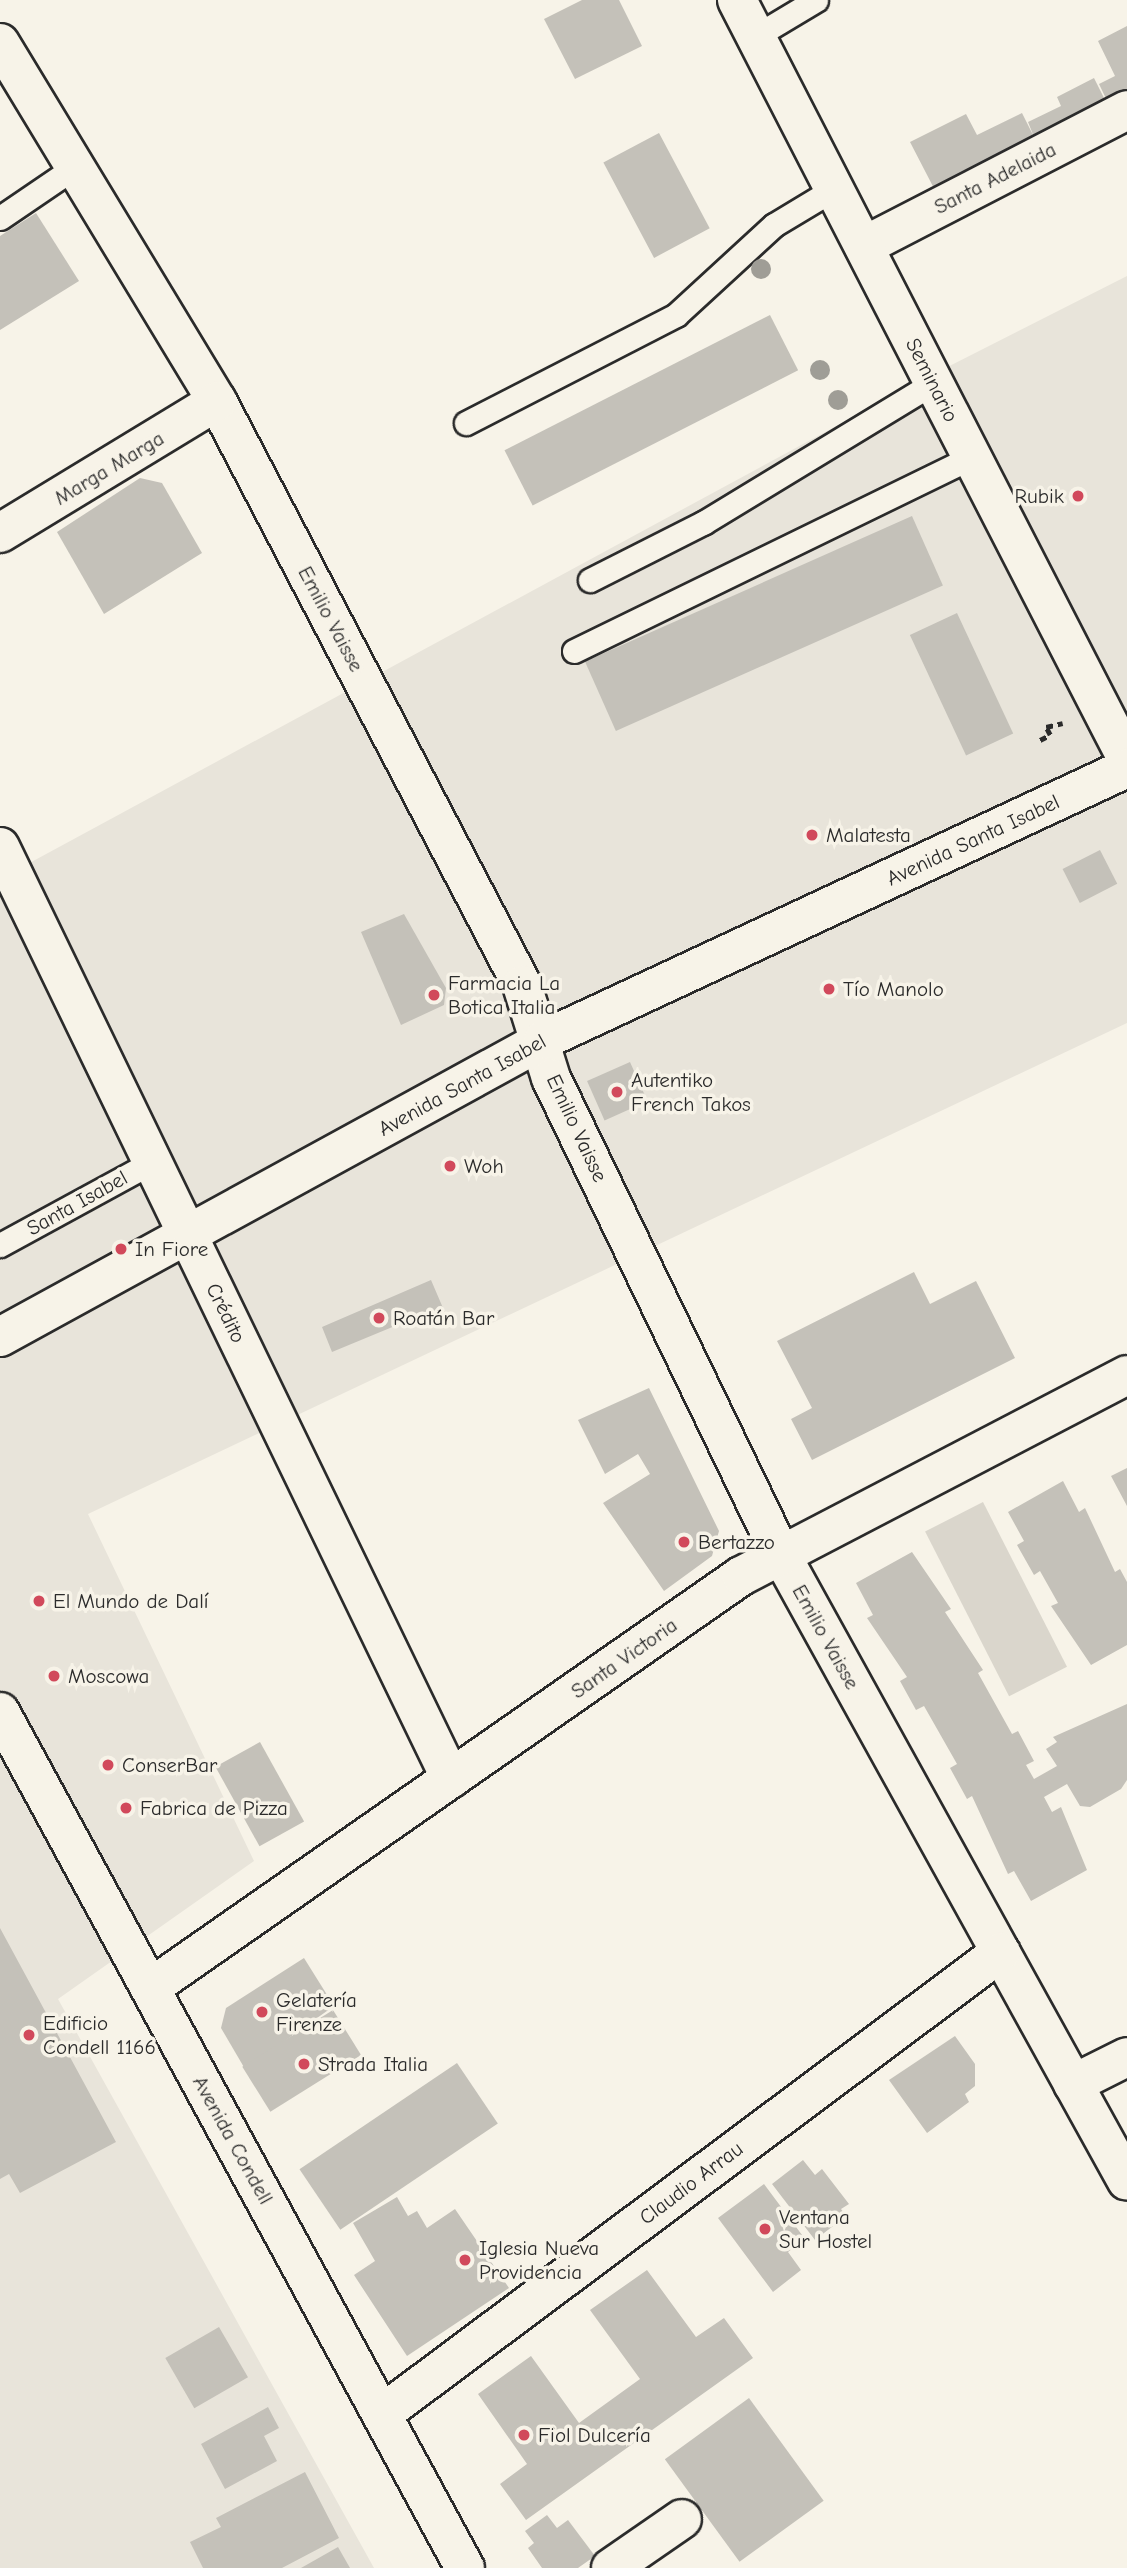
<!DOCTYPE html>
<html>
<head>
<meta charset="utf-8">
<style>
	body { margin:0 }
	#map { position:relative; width:1127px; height:2568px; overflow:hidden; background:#f7f3e8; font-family:"Comic Neue",sans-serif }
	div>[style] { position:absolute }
	.built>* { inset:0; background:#e8e4da }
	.green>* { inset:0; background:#dad6cc; transform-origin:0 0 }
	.building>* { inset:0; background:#c4c1b9; transform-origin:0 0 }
	.path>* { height:4.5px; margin-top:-2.25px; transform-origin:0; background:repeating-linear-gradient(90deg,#2b2b2b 0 7px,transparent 0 12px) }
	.roads { filter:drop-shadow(2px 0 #2b2b2b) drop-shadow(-2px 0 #2b2b2b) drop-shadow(0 2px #2b2b2b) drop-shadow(0 -2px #2b2b2b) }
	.lane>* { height:23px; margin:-11.5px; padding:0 11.5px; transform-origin:11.5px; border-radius:11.5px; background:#f7f3e8 }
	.street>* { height:38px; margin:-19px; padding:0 19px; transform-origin:19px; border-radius:19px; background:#f7f3e8 }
	.secondary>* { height:38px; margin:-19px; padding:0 19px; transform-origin:19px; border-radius:19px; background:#f7f3e8 }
	.trees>* { width:20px; height:20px; margin:-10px; border-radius:50%; background:#9f9d96 }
	.dots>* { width:19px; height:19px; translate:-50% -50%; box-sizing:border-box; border:4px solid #f7f3e8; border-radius:50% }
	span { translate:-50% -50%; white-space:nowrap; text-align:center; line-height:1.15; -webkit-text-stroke:7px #f7f3e8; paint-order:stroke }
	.street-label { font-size:21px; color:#2b2b2b }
	.poi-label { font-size:21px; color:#2b2b2b }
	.right { translate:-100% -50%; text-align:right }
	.left { translate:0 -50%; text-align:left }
</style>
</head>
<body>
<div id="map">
	<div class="built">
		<div style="clip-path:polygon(1127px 276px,1127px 1023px,88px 1514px,254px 1861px,58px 1999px,374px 2568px,0 2568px,0 879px,914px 384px)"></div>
	</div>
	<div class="green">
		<div style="left:983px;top:1502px;width:185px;height:65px;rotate:63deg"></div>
	</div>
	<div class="building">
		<div style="clip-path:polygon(582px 0,619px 0,642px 46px,575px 79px,544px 19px)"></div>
		<div style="clip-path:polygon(1127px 26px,1127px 103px,1112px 111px,1099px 84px,1115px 76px,1098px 41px)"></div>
		<div style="clip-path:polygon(1094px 78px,1111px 112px,940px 200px,910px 142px,966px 114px,977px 135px,1022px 113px,1034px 137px,1028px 122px,1061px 106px,1057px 97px)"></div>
		<div style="left:659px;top:133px;width:108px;height:63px;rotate:62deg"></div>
		<div style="clip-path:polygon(36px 213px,79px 281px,0 330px,0 236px)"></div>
		<div style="left:770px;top:315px;width:62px;height:298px;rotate:63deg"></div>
		<div style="clip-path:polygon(140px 478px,162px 483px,202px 553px,104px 614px,57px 532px)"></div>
		<div style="left:912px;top:516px;width:76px;height:358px;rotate:66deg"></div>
		<div style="left:957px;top:613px;width:133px;height:52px;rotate:65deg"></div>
		<div style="left:1100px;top:850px;width:38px;height:42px;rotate:63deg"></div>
		<div style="clip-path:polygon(404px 914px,446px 988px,444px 1005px,401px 1025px,361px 932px)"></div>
		<div style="left:630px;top:1062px;width:43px;height:47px;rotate:66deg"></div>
		<div style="clip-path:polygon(914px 1272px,930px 1304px,976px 1281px,1015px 1358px,812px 1460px,791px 1419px,812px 1408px,777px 1341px)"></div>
		<div style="clip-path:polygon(431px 1280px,449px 1322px,440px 1325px,435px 1315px,419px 1316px,332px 1352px,322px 1327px)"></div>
		<div style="clip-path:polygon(649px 1388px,719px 1531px,712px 1556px,664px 1591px,603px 1503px,650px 1474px,638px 1454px,605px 1474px,578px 1420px)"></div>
		<div style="clip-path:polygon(1127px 1468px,1127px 1506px,1111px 1476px)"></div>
		<div style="clip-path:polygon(1063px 1481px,1079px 1512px,1085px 1508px,1115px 1572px,1120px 1569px,1127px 1582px,1127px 1645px,1091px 1665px,1051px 1606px,1058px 1603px,1040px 1571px,1034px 1575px,1017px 1545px,1024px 1541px,1008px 1512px)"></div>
		<div style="clip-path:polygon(912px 1552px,951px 1609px,945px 1612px,983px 1670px,978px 1673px,1012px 1734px,1018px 1731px,1034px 1761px,1026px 1765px,1034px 1779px,1057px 1766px,1046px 1749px,1057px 1742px,1053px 1737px,1127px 1704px,1127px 1780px,1121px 1789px,1090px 1807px,1080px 1806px,1067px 1784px,1044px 1797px,1052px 1812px,1061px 1807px,1087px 1870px,1031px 1901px,1014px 1871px,1008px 1874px,972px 1796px,967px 1799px,950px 1768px,957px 1764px,924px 1706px,916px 1710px,900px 1681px,907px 1677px,867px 1618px,873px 1615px,856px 1583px)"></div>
		<div style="left:260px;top:1742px;width:91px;height:51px;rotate:61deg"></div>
		<div style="clip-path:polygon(0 1928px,116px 2142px,20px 2193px,9px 2174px,0 2179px)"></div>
		<div style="clip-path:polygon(304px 1958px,334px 2006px,245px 2069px,221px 2028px,226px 2008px)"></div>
		<div style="left:333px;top:2010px;width:53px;height:107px;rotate:58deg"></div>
		<div style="clip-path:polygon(955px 2036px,975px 2064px,975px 2086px,965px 2094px,969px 2102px,927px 2133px,889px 2080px)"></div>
		<div style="left:457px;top:2063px;width:73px;height:190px;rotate:56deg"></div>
		<div style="clip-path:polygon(803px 2160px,815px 2175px,822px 2169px,849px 2204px,841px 2209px,846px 2216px,815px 2240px,772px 2184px)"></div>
		<div style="clip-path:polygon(764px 2184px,805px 2239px,788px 2252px,801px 2270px,773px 2292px,718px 2218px)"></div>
		<div style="clip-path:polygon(397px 2197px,408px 2216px,417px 2211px,427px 2228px,455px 2209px,509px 2288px,407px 2356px,354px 2275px,375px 2261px,353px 2223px)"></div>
		<div style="clip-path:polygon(647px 2270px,696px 2337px,724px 2318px,753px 2358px,526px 2520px,500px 2484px,527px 2464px,478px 2394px,531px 2356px,579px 2423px,640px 2379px,590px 2310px)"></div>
		<div style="left:219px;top:2327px;width:58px;height:62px;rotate:60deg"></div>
		<div style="left:749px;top:2398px;width:127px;height:104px;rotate:54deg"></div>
		<div style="clip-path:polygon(268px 2407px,279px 2428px,264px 2436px,277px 2461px,225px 2489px,201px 2444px)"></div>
		<div style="clip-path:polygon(305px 2472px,339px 2538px,282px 2568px,203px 2568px,190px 2542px,221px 2527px,216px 2518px)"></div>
		<div style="clip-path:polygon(547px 2515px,557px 2528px,568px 2520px,595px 2556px,578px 2568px,542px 2568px,528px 2548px,534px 2543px,525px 2531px)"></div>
		<div style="clip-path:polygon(338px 2547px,350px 2568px,301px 2568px)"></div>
	</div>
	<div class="path">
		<div style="left:1040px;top:740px;width:11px;rotate:-27deg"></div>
		<div style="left:1050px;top:735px;width:9px;rotate:-117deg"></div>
		<div style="left:1046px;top:727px;width:17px;rotate:-13deg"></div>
	</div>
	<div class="roads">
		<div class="lane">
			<div style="left:756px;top:36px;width:70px;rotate:-31deg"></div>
			<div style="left:0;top:218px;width:91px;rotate:-34.2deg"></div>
			<div style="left:466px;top:423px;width:236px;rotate:-27.2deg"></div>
			<div style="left:676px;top:315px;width:133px;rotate:-42.6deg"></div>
			<div style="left:774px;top:225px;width:70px;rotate:-31deg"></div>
			<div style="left:590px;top:580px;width:127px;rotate:-26.8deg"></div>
			<div style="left:703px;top:523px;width:269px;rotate:-31.3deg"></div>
			<div style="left:574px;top:651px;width:443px;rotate:-26deg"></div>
			<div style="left:0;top:1245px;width:175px;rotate:-28.6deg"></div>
		</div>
		<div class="street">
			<div style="left:0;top:43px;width:419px;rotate:58.8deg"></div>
			<div style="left:217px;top:401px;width:659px;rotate:62.42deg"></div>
			<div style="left:522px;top:985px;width:97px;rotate:72.7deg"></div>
			<div style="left:551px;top:1078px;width:527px;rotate:64.26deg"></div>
			<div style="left:780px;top:1553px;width:717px;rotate:61.08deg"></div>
			<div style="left:864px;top:246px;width:296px;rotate:-27.3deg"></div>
			<div style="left:0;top:533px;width:254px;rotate:-31.3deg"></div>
			<div style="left:0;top:847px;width:1035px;rotate:64.18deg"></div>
			<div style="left:150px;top:1988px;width:720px;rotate:-34.88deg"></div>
			<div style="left:741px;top:1576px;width:435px;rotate:-27.5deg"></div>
			<div style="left:1073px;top:2084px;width:60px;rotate:-26.6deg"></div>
			<div style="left:382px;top:2414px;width:772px;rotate:-36.74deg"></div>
			<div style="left:611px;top:2568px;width:86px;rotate:-34.6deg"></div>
		</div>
		<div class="secondary">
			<div style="left:737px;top:0;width:853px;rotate:62.8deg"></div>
			<div style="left:0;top:1337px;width:619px;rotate:-28.68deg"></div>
			<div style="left:543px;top:1040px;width:644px;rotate:-24.97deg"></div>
			<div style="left:0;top:1712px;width:974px;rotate:61.49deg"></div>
		</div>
	</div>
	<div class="trees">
		<div style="left:761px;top:269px"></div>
		<div style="left:820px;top:370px"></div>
		<div style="left:838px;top:400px"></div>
	</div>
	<div class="dots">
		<div style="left:1078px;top:496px;background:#d1495b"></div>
		<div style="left:812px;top:835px;background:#d1495b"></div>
		<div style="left:829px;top:989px;background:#d1495b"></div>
		<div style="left:434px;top:995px;background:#d1495b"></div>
		<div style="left:617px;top:1092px;background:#d1495b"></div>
		<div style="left:450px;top:1166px;background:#d1495b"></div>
		<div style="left:121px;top:1249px;background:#d1495b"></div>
		<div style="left:379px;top:1318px;background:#d1495b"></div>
		<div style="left:684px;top:1542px;background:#d1495b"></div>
		<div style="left:39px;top:1601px;background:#d1495b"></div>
		<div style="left:54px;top:1676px;background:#d1495b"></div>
		<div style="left:108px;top:1765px;background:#d1495b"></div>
		<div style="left:126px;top:1808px;background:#d1495b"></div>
		<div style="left:262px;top:2012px;background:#d1495b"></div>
		<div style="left:29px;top:2035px;background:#d1495b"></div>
		<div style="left:304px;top:2064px;background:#d1495b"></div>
		<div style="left:765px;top:2229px;background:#d1495b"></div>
		<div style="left:465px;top:2260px;background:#d1495b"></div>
		<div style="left:524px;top:2435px;background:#d1495b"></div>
	</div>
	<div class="street-label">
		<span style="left:995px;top:178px;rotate:-27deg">Santa Adelaida</span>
		<span style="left:932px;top:380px;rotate:63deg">Seminario</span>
		<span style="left:109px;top:468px;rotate:-31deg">Marga Marga</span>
		<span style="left:331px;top:619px;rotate:62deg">Emilio Vaisse</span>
		<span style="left:973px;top:840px;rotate:-25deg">Avenida Santa Isabel</span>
		<span style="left:462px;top:1085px;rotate:-29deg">Avenida Santa Isabel</span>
		<span style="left:577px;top:1128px;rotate:65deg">Emilio Vaisse</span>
		<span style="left:77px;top:1203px;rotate:-29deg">Santa Isabel</span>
		<span style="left:226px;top:1313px;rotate:64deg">Crédito</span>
		<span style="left:826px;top:1637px;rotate:61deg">Emilio Vaisse</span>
		<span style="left:624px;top:1658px;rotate:-35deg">Santa Victoria</span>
		<span style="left:233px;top:2140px;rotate:61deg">Avenida Condell</span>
		<span style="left:691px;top:2183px;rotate:-37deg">Claudio Arrau</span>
	</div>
	<div class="poi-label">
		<span class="right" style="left:1064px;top:496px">Rubik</span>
		<span class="left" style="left:826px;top:835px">Malatesta</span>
		<span class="left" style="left:448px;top:995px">Farmacia La<br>Botica Italia</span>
		<span class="left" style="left:843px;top:989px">Tío Manolo</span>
		<span class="left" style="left:631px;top:1092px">Autentiko<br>French Takos</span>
		<span class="left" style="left:464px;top:1166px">Woh</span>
		<span class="left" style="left:135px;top:1249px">In Fiore</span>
		<span class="left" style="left:393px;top:1318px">Roatán Bar</span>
		<span class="left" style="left:698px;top:1542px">Bertazzo</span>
		<span class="left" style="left:53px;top:1601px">El Mundo de Dalí</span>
		<span class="left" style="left:68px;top:1676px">Moscowa</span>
		<span class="left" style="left:122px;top:1765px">ConserBar</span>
		<span class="left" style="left:140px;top:1808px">Fabrica de Pizza</span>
		<span class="left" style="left:276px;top:2012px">Gelatería<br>Firenze</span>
		<span class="left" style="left:43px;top:2035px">Edificio<br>Condell 1166</span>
		<span class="left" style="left:318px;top:2064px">Strada Italia</span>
		<span class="left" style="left:779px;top:2229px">Ventana<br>Sur Hostel</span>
		<span class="left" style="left:479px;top:2260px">Iglesia Nueva<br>Providencia</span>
		<span class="left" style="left:538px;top:2435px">Fiol Dulcería</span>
	</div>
</div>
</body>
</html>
